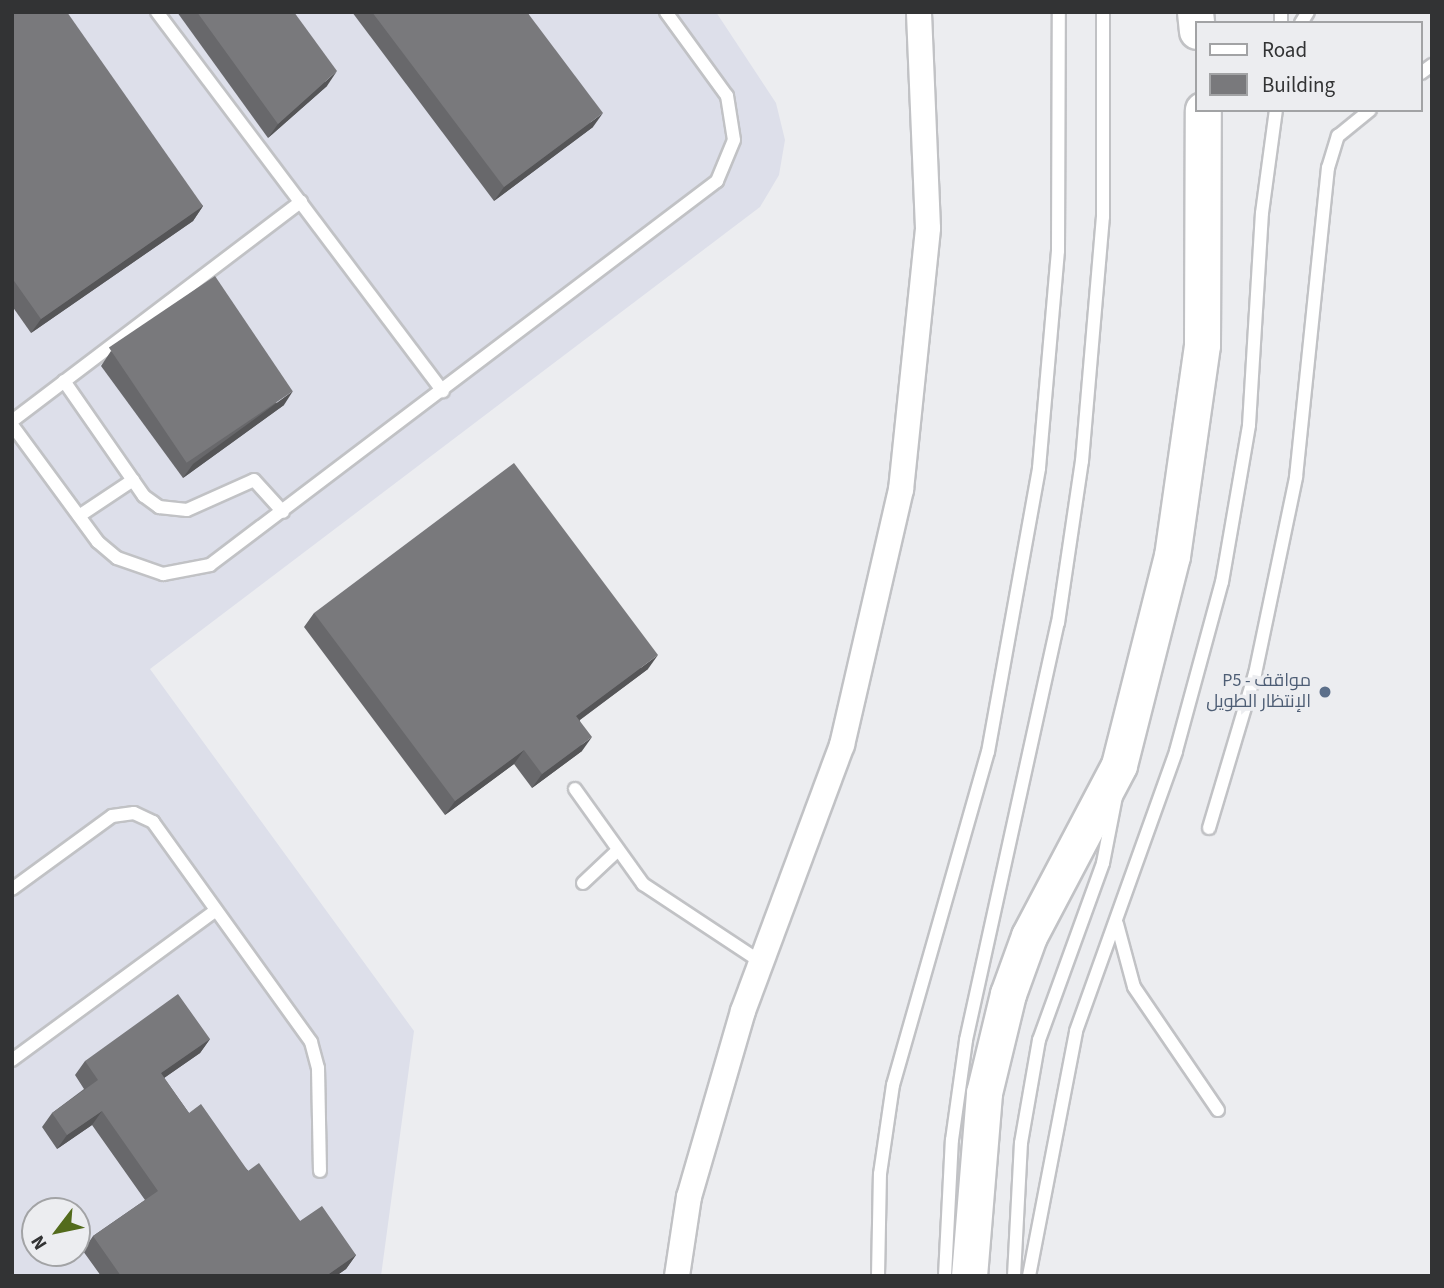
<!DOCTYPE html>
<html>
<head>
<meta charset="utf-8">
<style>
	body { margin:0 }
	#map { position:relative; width:1444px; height:1288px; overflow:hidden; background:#ecedf0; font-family:"Source Sans 3",Cairo,sans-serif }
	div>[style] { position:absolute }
	.built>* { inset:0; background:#dddfea }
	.roads { filter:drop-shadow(2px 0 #c1c2c5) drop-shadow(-2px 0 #c1c2c5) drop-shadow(0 2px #c1c2c5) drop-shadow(0 -2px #c1c2c5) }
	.lane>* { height:12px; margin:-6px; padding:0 6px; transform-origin:6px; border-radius:6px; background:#fff }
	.street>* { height:24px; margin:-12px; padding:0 12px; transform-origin:12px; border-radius:12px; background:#fff }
	.secondary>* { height:35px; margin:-17.5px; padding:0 17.5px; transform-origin:17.5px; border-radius:17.5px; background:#fff }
	.wall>* { inset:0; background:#68686b }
	.shaded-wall>* { inset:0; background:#555557 }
	.building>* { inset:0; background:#79797c; transform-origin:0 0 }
	.dots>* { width:19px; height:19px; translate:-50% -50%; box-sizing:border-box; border:4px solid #ecedf0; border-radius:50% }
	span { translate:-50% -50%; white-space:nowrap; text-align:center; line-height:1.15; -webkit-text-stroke:7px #ecedf0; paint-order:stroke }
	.service-label { font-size:18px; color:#4e5e75 }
	.right { translate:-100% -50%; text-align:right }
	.frame { position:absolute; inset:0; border:14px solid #323334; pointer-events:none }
	.legend { position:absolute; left:1195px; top:21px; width:228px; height:91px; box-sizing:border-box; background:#ecedf0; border:2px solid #a2a3a5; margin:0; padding:9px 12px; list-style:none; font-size:21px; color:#323334 }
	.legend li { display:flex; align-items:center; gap:14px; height:35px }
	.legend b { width:35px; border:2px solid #a2a3a5 }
	.north { position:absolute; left:21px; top:1197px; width:70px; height:70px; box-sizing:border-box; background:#ecedf0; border:2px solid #a2a3a5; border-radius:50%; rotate:238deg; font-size:19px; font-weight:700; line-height:28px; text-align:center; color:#323334 }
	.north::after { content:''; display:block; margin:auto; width:24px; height:32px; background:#536b1c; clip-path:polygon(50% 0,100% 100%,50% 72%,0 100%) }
</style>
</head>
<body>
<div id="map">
	<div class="built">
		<div style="clip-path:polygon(evenodd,12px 12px,716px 12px,776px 103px,785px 140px,779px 175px,760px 207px,150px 669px,414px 1031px,381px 1276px,12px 1276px,12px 12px,35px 1211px,77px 1211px,77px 1253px,35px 1253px,35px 1211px)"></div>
	</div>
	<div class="roads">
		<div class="lane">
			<div style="left:157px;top:12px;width:475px;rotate:53deg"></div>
			<div style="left:1281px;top:23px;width:11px;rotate:-90deg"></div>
			<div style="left:1301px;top:23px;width:13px;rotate:-58deg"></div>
			<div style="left:1421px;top:73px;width:14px;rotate:-36deg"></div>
			<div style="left:64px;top:381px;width:140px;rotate:55.2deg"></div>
			<div style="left:144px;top:496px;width:19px;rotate:36deg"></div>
			<div style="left:159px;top:507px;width:28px;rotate:6deg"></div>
			<div style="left:187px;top:510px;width:73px;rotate:-24.1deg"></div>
			<div style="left:254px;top:480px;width:43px;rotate:47.8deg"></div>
			<div style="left:12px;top:421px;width:363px;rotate:-37.2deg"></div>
			<div style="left:12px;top:425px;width:145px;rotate:53.7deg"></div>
			<div style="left:98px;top:542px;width:25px;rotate:40deg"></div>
			<div style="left:117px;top:558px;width:49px;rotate:19.2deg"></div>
			<div style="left:163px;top:574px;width:48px;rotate:-10.8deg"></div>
			<div style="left:210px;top:565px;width:636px;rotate:-37.14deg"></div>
			<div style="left:717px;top:181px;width:44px;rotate:-67.5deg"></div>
			<div style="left:734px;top:140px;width:45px;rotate:-99deg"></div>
			<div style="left:727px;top:96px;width:104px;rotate:-126deg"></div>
			<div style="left:79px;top:516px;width:65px;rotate:-33.7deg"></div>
			<div style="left:575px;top:789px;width:117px;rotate:54.4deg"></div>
			<div style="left:643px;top:884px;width:141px;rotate:33.5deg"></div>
			<div style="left:1209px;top:828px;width:161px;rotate:-73.4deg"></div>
			<div style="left:1255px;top:674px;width:201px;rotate:-78.2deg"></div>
			<div style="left:1296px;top:477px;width:311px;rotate:-84.1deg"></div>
			<div style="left:1328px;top:168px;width:34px;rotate:-73deg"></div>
			<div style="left:1338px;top:136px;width:41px;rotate:-39.1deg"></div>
			<div style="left:583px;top:883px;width:48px;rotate:-43.3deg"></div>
			<div style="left:12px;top:889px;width:124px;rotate:-36.1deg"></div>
			<div style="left:112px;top:816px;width:22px;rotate:-8deg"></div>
			<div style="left:134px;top:813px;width:21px;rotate:25deg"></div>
			<div style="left:153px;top:822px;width:271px;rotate:54.3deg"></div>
			<div style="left:311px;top:1042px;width:27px;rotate:75deg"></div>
			<div style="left:318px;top:1068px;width:103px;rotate:88.9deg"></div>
			<div style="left:1117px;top:924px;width:65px;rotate:74.9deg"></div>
			<div style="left:1134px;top:987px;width:149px;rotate:55.7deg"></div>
			<div style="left:12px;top:1060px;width:253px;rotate:-36.3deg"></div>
			<div style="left:878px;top:1276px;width:102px;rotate:-88.9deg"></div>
			<div style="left:880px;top:1174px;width:90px;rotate:-81.7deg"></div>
			<div style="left:893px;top:1085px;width:346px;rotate:-74.1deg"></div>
			<div style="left:988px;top:752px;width:289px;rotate:-79.8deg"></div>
			<div style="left:1039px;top:468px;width:218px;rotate:-85deg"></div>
			<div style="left:1058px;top:251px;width:239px;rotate:-89.8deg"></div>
			<div style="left:945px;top:1276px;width:136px;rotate:-87.1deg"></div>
			<div style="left:952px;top:1140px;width:101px;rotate:-82deg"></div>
			<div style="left:966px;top:1040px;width:427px;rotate:-77.6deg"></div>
			<div style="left:1058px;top:623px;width:164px;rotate:-81.6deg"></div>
			<div style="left:1082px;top:461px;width:245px;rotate:-85.1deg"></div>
			<div style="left:1103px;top:217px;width:205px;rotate:-90deg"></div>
			<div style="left:1014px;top:1276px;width:133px;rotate:-87deg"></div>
			<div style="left:1021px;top:1143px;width:105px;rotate:-80.1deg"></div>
			<div style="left:1039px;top:1040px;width:188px;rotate:-70.1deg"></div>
			<div style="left:1103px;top:863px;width:68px;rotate:-79deg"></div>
			<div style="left:1029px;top:1276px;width:249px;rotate:-79.1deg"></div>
			<div style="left:1076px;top:1031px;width:297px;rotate:-70.3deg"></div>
			<div style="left:1176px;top:751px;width:175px;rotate:-74.8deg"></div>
			<div style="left:1222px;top:582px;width:159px;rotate:-80.2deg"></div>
			<div style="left:1249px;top:425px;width:212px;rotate:-86.5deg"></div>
			<div style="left:1262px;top:213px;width:104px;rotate:-82.3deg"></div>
		</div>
		<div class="street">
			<div style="left:677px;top:1276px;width:80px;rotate:-81.4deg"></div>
			<div style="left:689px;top:1197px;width:194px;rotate:-73.8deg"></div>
			<div style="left:743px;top:1011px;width:284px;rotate:-69.6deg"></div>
			<div style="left:842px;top:745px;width:262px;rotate:-77deg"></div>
			<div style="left:901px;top:490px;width:263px;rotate:-84.1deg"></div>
			<div style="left:928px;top:228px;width:216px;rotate:-92.4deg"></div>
		</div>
		<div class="secondary">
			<div style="left:1195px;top:12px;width:19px;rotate:84deg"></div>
			<div style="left:969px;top:1276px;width:184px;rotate:-85.3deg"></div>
			<div style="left:984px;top:1093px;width:102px;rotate:-76.4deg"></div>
			<div style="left:1008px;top:994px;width:62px;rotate:-70.1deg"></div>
			<div style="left:1029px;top:936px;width:193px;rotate:-62.2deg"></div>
			<div style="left:1119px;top:765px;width:216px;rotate:-75.8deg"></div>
			<div style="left:1172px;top:556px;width:213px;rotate:-81.9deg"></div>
			<div style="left:1202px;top:345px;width:235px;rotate:-89.8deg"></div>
		</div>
	</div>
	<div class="wall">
		<div style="clip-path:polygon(12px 12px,203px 206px,193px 221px,31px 333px,12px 306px)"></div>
		<div style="clip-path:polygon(177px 12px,294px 12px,327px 86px,268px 138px)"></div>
		<div style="clip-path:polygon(352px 12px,527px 12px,593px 127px,494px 201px)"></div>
		<div style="clip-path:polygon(111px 351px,284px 405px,183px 478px,101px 366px)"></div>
		<div style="clip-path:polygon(314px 613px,648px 669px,580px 720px,582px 751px,532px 788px,514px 764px,445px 815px,304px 627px)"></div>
		<div style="clip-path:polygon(210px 1039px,200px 1053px,164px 1078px,189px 1113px,300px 1221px,356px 1255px,346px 1269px,336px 1276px,101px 1276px,83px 1251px,93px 1236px,145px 1200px,92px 1125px,57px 1149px,42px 1127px,52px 1113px,84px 1089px,75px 1075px,85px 1061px)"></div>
	</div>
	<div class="shaded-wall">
		<div style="clip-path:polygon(337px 71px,327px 86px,268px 138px,278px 124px)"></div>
		<div style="clip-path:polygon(603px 113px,593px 127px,494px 201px,504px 187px)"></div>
		<div style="clip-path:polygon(203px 206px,193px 221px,31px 333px,41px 319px)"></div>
		<div style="clip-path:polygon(293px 391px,284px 405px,183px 478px,193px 464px)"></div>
		<div style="clip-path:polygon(658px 655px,648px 669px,566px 730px,576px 716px)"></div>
		<div style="clip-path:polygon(592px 737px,582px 751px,532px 788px,542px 774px)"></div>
		<div style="clip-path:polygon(524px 750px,514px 764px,445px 815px,455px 801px)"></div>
		<div style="clip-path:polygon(210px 1039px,200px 1053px,151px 1087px,161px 1073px)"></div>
		<div style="clip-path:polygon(102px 1111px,92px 1125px,57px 1149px,67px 1135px)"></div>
		<div style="clip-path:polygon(356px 1255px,346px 1269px,336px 1276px,326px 1276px)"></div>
	</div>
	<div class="building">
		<div style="clip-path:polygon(12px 12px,67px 12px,203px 206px,41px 319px,12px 278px)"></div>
		<div style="clip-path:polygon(197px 12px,294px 12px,337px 71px,278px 124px)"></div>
		<div style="clip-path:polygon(372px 12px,527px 12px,603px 113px,504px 187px)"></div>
		<div style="left:215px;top:276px;width:139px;height:128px;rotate:56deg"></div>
		<div style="clip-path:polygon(514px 463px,658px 655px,576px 716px,592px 737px,542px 774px,524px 750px,455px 801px,314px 613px)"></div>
		<div style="clip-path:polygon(178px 994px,210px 1039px,161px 1073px,189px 1113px,201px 1104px,248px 1171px,259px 1163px,300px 1221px,322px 1206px,356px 1255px,326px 1276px,121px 1276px,93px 1236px,158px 1191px,102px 1111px,67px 1135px,52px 1113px,98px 1080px,85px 1061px)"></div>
	</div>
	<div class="dots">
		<div style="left:1325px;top:692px;background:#5c6f8a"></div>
	</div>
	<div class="service-label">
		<span class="right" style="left:1311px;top:692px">P5 - مواقف<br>الإنتظار الطويل</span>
	</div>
	<div class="frame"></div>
	<ul class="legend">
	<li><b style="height:9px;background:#fff"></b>Road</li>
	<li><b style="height:19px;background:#79797c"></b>Building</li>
	</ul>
	<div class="north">N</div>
</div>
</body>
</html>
